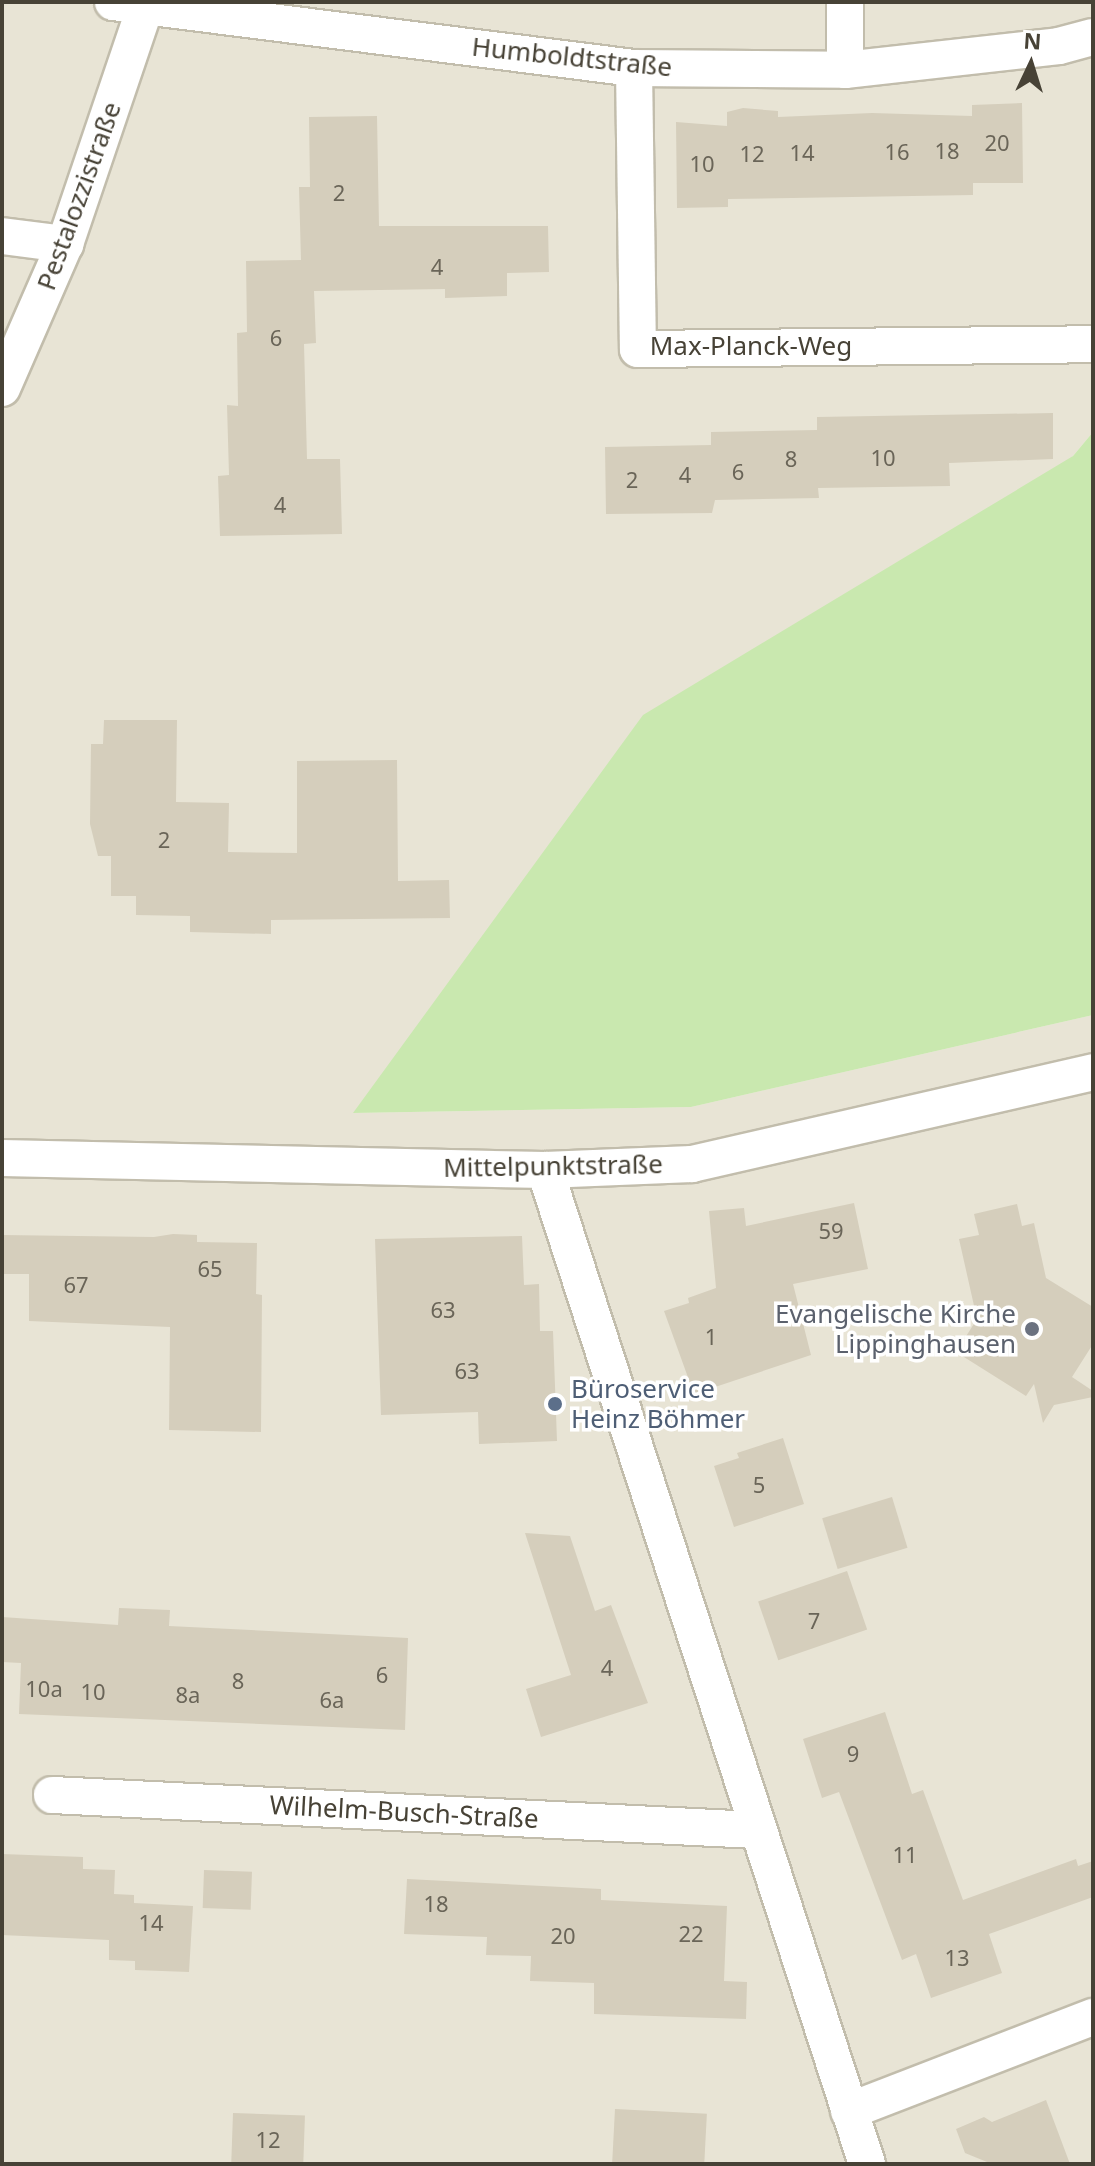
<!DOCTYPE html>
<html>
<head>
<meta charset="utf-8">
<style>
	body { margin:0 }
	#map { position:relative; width:1095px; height:2166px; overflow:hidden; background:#f4f1e7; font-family:"Noto Sans",sans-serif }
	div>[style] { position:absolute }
	.residential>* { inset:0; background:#e8e4d5 }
	.green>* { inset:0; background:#c9e8af }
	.building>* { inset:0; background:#d5cebc; transform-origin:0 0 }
	.roads { filter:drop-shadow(2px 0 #c2bdac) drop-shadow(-2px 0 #c2bdac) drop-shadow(0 2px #c2bdac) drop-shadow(0 -2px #c2bdac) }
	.street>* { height:36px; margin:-18px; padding:0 18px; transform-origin:18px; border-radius:18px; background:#fff }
	.dots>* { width:22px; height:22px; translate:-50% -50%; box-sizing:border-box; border:4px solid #fff; border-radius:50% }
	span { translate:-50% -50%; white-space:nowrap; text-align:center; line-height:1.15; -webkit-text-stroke:7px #fff; paint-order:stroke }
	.number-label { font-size:22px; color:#6a6558 }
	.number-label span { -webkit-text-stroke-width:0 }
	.street-label { font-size:26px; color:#474236 }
	.worship-label { font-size:26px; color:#5b616d }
	.right { translate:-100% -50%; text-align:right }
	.service-label { font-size:26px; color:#4e5e75 }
	.left { translate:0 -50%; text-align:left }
	.frame { position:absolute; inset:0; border:4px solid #474236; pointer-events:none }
	.north { position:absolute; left:991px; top:24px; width:80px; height:80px; -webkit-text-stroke:6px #fff; paint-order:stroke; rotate:4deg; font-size:22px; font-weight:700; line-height:32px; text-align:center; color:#474236 }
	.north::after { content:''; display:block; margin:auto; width:28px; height:36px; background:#474236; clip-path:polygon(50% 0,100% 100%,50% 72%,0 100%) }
</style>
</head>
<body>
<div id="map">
	<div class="residential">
		<div style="clip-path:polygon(2px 2px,1093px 2px,1093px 432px,1073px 456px,354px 1113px,691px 1107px,1093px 1015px,1093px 2164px,2px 2164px)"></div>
	</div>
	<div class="green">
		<div style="clip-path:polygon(1093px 432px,1093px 1015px,691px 1107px,353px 1113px,643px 715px,1073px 456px)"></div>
	</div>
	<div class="building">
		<div style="clip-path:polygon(1022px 103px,1023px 183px,973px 183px,973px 195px,728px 199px,728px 207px,677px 208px,676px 122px,727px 126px,727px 112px,743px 108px,778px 111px,778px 117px,872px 113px,972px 116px,972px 105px)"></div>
		<div style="clip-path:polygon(377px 116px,379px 226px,548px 226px,549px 272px,507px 273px,507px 296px,445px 298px,445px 289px,314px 291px,316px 343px,304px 344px,307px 459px,340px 459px,342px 534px,220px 536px,218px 476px,229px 475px,227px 405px,238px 406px,237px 333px,247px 332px,246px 261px,301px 260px,299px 187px,310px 187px,309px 117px)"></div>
		<div style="clip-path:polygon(1053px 413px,1053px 459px,949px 463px,950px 486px,818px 488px,819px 498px,715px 500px,712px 513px,606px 514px,605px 447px,711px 445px,711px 432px,817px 430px,817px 417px)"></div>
		<div style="clip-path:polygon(104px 720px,177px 720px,176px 802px,229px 803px,228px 852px,297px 853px,297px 761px,397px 760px,398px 881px,449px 880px,450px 918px,271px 920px,271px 934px,190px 932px,190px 916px,136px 915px,136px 896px,111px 896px,111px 856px,98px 856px,90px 824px,91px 744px,103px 744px)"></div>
		<div style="clip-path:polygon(854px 1203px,868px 1269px,793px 1284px,811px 1355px,694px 1394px,664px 1311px,689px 1303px,688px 1298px,716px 1288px,709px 1211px,744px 1208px,746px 1226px)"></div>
		<div style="clip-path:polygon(1017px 1204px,1022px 1226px,1034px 1223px,1046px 1278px,1093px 1307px,1093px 1344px,1072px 1377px,1093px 1391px,1093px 1397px,1054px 1405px,1043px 1423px,1034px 1384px,1026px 1396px,956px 1352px,977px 1319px,959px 1239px,979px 1235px,974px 1214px)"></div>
		<div style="clip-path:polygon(173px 1234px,197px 1235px,197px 1242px,257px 1243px,256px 1294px,262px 1295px,261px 1432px,169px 1430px,170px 1327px,29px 1321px,29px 1274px,2px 1274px,2px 1235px,154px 1237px)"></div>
		<div style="clip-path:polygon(522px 1236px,524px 1285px,539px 1284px,540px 1331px,553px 1331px,557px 1441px,479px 1444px,478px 1412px,381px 1415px,375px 1239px)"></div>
		<div style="clip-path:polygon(783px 1438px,804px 1504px,734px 1527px,714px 1466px,739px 1458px,737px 1453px)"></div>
		<div style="left:892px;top:1497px;width:53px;height:73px;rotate:73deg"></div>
		<div style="clip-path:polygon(525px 1533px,570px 1536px,595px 1611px,611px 1605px,648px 1703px,541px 1737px,526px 1689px,571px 1675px)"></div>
		<div style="left:847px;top:1571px;width:62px;height:94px;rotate:71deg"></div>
		<div style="clip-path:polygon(119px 1608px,170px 1610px,169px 1626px,408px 1638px,405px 1730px,19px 1714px,21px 1663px,2px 1662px,2px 1617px,118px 1625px)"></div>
		<div style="clip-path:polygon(885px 1712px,912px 1794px,923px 1790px,963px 1900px,1076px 1859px,1078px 1866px,1093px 1861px,1093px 1897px,989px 1934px,1002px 1973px,931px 1998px,916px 1954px,902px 1960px,839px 1792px,822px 1798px,803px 1739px)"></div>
		<div style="clip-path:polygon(2px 1854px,83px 1857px,83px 1869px,115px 1870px,114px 1894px,134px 1895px,134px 1903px,193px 1906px,189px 1972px,135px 1970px,135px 1961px,109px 1960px,109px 1940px,2px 1935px)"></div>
		<div style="left:204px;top:1870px;width:48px;height:38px;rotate:2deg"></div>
		<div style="clip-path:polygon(407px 1879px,601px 1889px,601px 1900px,727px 1906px,724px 1981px,747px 1982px,746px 2019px,594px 2014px,594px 1983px,530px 1981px,531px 1956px,486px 1955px,487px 1937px,404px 1934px)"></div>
		<div style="clip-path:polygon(1046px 2100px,1070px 2164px,992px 2164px,965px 2153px,956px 2129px,984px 2117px,992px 2122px)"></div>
		<div style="left:615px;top:2109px;width:92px;height:55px;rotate:3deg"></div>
		<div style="left:233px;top:2113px;width:72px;height:51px;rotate:2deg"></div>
	</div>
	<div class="roads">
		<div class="street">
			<div style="left:113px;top:2px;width:525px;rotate:7.22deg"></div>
			<div style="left:634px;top:68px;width:211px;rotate:0.5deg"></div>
			<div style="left:845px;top:70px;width:215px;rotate:-6.4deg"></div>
			<div style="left:1059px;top:46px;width:35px;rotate:-15deg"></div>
			<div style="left:634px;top:68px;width:281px;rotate:89.2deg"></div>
			<div style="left:638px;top:349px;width:455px;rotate:-0.6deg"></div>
			<div style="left:845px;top:70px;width:68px;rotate:-90deg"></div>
			<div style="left:2px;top:236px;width:64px;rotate:7.2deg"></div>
			<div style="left:2px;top:388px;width:157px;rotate:-66.4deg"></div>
			<div style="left:65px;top:244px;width:256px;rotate:-71.3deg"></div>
			<div style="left:2px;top:1158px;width:543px;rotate:1.27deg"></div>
			<div style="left:545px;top:1170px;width:147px;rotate:-2.3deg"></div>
			<div style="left:692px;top:1164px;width:411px;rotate:-12.9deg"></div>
			<div style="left:545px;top:1170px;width:1045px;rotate:72.05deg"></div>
			<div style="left:52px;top:1795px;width:705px;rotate:2.85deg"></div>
			<div style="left:849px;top:2111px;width:261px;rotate:-21.1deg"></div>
		</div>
	</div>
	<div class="dots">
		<div style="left:1032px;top:1329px;background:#6b7280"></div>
		<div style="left:555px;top:1404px;background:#5c6f8a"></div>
	</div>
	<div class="number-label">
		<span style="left:997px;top:143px">20</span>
		<span style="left:947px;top:151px">18</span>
		<span style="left:897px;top:152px">16</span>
		<span style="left:802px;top:153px">14</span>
		<span style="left:752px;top:154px">12</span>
		<span style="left:702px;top:164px">10</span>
		<span style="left:339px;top:193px">2</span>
		<span style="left:437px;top:267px">4</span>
		<span style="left:276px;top:338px">6</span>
		<span style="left:883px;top:458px">10</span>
		<span style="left:791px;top:459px">8</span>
		<span style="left:738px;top:472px">6</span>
		<span style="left:685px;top:475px">4</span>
		<span style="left:632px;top:480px">2</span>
		<span style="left:280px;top:505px">4</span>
		<span style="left:164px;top:840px">2</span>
		<span style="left:831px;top:1231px">59</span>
		<span style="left:210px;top:1269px">65</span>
		<span style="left:76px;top:1285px">67</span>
		<span style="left:443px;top:1310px">63</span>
		<span style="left:711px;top:1337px">1</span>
		<span style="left:467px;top:1371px">63</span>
		<span style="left:759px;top:1485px">5</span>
		<span style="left:814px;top:1621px">7</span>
		<span style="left:607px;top:1668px">4</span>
		<span style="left:382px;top:1675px">6</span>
		<span style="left:238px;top:1681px">8</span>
		<span style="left:44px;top:1689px">10a</span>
		<span style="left:93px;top:1692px">10</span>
		<span style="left:188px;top:1695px">8a</span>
		<span style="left:332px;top:1700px">6a</span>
		<span style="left:853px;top:1754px">9</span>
		<span style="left:905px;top:1855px">11</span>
		<span style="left:436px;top:1904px">18</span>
		<span style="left:151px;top:1923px">14</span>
		<span style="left:691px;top:1934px">22</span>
		<span style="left:563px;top:1936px">20</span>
		<span style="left:957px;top:1958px">13</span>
		<span style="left:268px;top:2140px">12</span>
	</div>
	<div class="street-label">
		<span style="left:572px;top:57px;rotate:6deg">Humboldtstraße</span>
		<span style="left:79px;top:196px;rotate:-70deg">Pestalozzistraße</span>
		<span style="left:751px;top:346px">Max-Planck-Weg</span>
		<span style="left:553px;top:1166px;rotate:-1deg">Mittelpunktstraße</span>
		<span style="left:404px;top:1812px;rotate:3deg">Wilhelm-Busch-Straße</span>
	</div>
	<div class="worship-label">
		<span class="right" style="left:1016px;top:1329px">Evangelische Kirche<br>Lippinghausen</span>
	</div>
	<div class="service-label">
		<span class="left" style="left:571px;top:1404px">Büroservice<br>Heinz Böhmer</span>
	</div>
	<div class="frame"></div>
	<div class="north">N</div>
</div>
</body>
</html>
